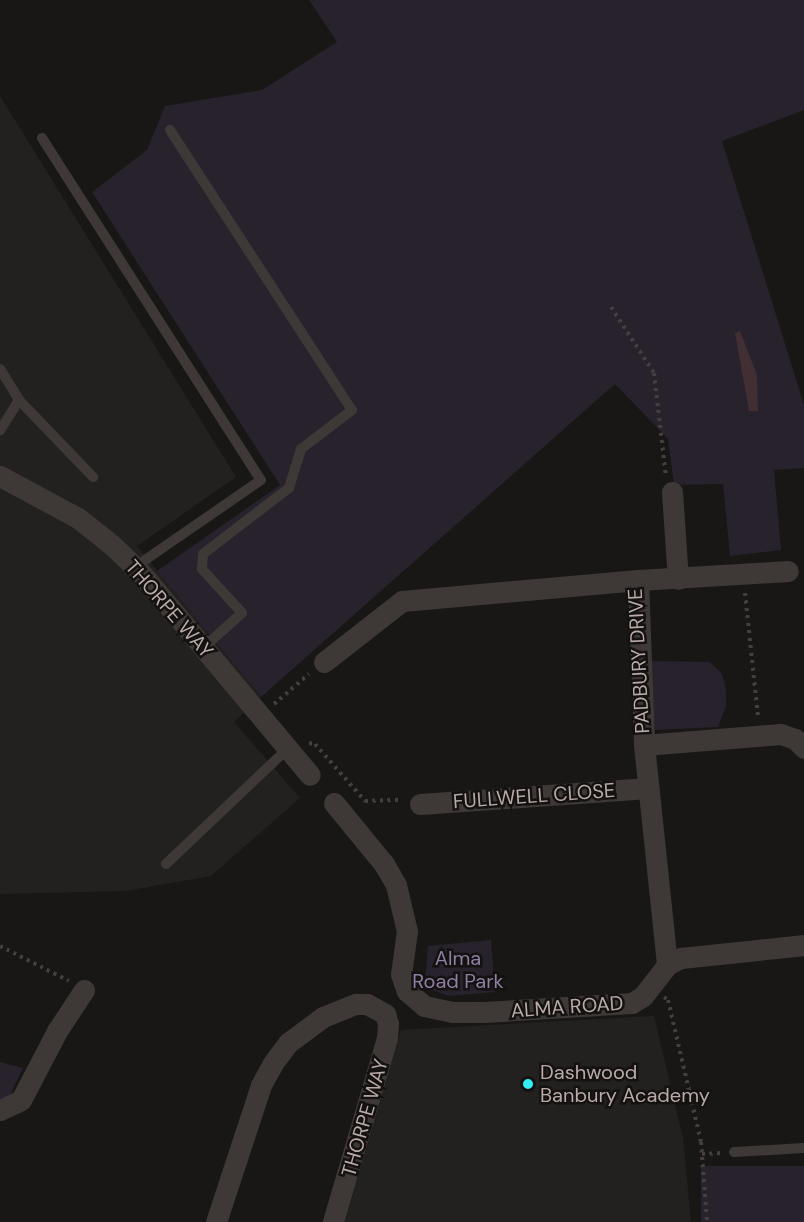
<!DOCTYPE html>
<html>
<head>
<meta charset="utf-8">
<style>
	body { margin:0 }
	#map { position:relative; width:804px; height:1222px; overflow:hidden; background:#191716; font-family:"DM Sans",sans-serif }
	div>[style] { position:absolute }
	.built>* { inset:0; background:#23211f }
	.green>* { inset:0; background:#27222c; transform-origin:0 0 }
	.water>* { inset:0; background:#422f33 }
	.path>* { height:4px; margin-top:-2px; transform-origin:0; background:repeating-linear-gradient(90deg,#453e3d 0 3px,transparent 0 7.5px) }
	.lane>* { height:10px; margin:-5px; padding:0 5px; transform-origin:5px; border-radius:5px; background:#3e3937 }
	.street>* { height:21px; margin:-10.5px; padding:0 10.5px; transform-origin:10.5px; border-radius:10.5px; background:#3e3937 }
	.dots>* { width:16px; height:16px; translate:-50% -50%; box-sizing:border-box; border:3px solid #141211; border-radius:50% }
	span { translate:-50% -50%; white-space:nowrap; text-align:center; line-height:1.15; -webkit-text-stroke:5px #141211; paint-order:stroke }
	.street-label { font-size:20px; color:#b9aaa8 }
	.park-label { font-size:20px; color:#8f7fa4 }
	.poi-label { font-size:20px; color:#b9aaa8 }
	.left { translate:0 -50%; text-align:left }
</style>
</head>
<body>
<div id="map">
	<div class="built">
		<div style="clip-path:polygon(0 96px,236px 477px,137px 546px,261px 697px,234px 722px,300px 798px,211px 876px,125px 891px,0 894px)"></div>
		<div style="clip-path:polygon(654px 1016px,683px 1138px,691px 1222px,345px 1222px,401px 1030px)"></div>
	</div>
	<div class="green">
		<div style="clip-path:polygon(309px 0,804px 0,804px 110px,722px 141px,804px 405px,804px 468px,774px 470px,781px 550px,730px 556px,723px 484px,674px 485px,668px 439px,615px 384px,261px 697px,157px 571px,280px 485px,92px 192px,147px 150px,165px 106px,262px 90px,337px 42px)"></div>
		<div style="clip-path:polygon(649px 661px,710px 662px,722px 674px,726px 690px,726px 706px,718px 727px,653px 730px)"></div>
		<div style="clip-path:polygon(491px 940px,495px 992px,448px 996px,425px 987px,428px 946px)"></div>
		<div style="clip-path:polygon(0 1062px,23px 1068px,10px 1095px,0 1100px)"></div>
		<div style="left:804px;top:1166px;width:56px;height:103px;rotate:90deg"></div>
	</div>
	<div class="water">
		<div style="clip-path:polygon(740px 331px,757px 375px,758px 411px,749px 411px,735px 333px)"></div>
	</div>
	<div class="path">
		<div style="left:611px;top:307px;width:79px;rotate:56.9deg"></div>
		<div style="left:654px;top:373px;width:104px;rotate:83.4deg"></div>
		<div style="left:745px;top:593px;width:125px;rotate:84deg"></div>
		<div style="left:274px;top:704px;width:46px;rotate:-40.6deg"></div>
		<div style="left:309px;top:743px;width:6px;rotate:9deg"></div>
		<div style="left:315px;top:744px;width:76px;rotate:48.7deg"></div>
		<div style="left:365px;top:801px;width:36px;rotate:-2deg"></div>
		<div style="left:0;top:946px;width:77px;rotate:26.9deg"></div>
		<div style="left:664px;top:997px;width:5px;rotate:37deg"></div>
		<div style="left:668px;top:1000px;width:146px;rotate:76.9deg"></div>
		<div style="left:701px;top:1142px;width:80px;rotate:85.7deg"></div>
		<div style="left:702px;top:1154px;width:20px;rotate:-3deg"></div>
	</div>
	<div class="lane">
		<div style="left:170px;top:130px;width:334px;rotate:57deg"></div>
		<div style="left:352px;top:410px;width:64px;rotate:142.6deg"></div>
		<div style="left:301px;top:449px;width:41px;rotate:107.1deg"></div>
		<div style="left:289px;top:488px;width:108px;rotate:142.5deg"></div>
		<div style="left:203px;top:554px;width:15px;rotate:94deg"></div>
		<div style="left:202px;top:569px;width:59px;rotate:47.7deg"></div>
		<div style="left:242px;top:613px;width:52px;rotate:138.1deg"></div>
		<div style="left:42px;top:138px;width:406px;rotate:57.4deg"></div>
		<div style="left:261px;top:480px;width:153px;rotate:145.4deg"></div>
		<div style="left:0;top:369px;width:36px;rotate:58deg"></div>
		<div style="left:19px;top:400px;width:36px;rotate:122deg"></div>
		<div style="left:19px;top:400px;width:107px;rotate:46.1deg"></div>
		<div style="left:166px;top:864px;width:167px;rotate:-43.5deg"></div>
		<div style="left:734px;top:1152px;width:70px;rotate:-3.3deg"></div>
	</div>
	<div class="street">
		<div style="left:0;top:476px;width:89px;rotate:28.3deg"></div>
		<div style="left:78px;top:518px;width:43px;rotate:38.5deg"></div>
		<div style="left:112px;top:545px;width:40px;rotate:44deg"></div>
		<div style="left:141px;top:573px;width:263px;rotate:50.1deg"></div>
		<div style="left:672px;top:492px;width:87px;rotate:86.1deg"></div>
		<div style="left:638px;top:580px;width:150px;rotate:-3.4deg"></div>
		<div style="left:324px;top:662px;width:99px;rotate:-38deg"></div>
		<div style="left:402px;top:601px;width:237px;rotate:-5.1deg"></div>
		<div style="left:638px;top:580px;width:165px;rotate:87.9deg"></div>
		<div style="left:644px;top:745px;width:221px;rotate:84deg"></div>
		<div style="left:644px;top:745px;width:137px;rotate:-4.6deg"></div>
		<div style="left:781px;top:734px;width:15px;rotate:20deg"></div>
		<div style="left:795px;top:739px;width:13px;rotate:45deg"></div>
		<div style="left:334px;top:803px;width:79px;rotate:50.7deg"></div>
		<div style="left:384px;top:864px;width:24px;rotate:60deg"></div>
		<div style="left:396px;top:885px;width:47px;rotate:76.6deg"></div>
		<div style="left:407px;top:931px;width:43px;rotate:97.9deg"></div>
		<div style="left:401px;top:974px;width:18px;rotate:71deg"></div>
		<div style="left:407px;top:991px;width:23px;rotate:41deg"></div>
		<div style="left:424px;top:1006px;width:29px;rotate:12deg"></div>
		<div style="left:452px;top:1012px;width:32px"></div>
		<div style="left:484px;top:1012px;width:148px;rotate:-3.5deg"></div>
		<div style="left:632px;top:1003px;width:13px;rotate:-32deg"></div>
		<div style="left:643px;top:996px;width:39px;rotate:-52deg"></div>
		<div style="left:667px;top:965px;width:16px;rotate:-27deg"></div>
		<div style="left:681px;top:958px;width:124px;rotate:-6deg"></div>
		<div style="left:420px;top:804px;width:229px;rotate:-4deg"></div>
		<div style="left:0;top:1110px;width:23px;rotate:-25deg"></div>
		<div style="left:21px;top:1100px;width:78px;rotate:-62.4deg"></div>
		<div style="left:57px;top:1031px;width:49px;rotate:-56.6deg"></div>
		<div style="left:216px;top:1222px;width:144px;rotate:-71.8deg"></div>
		<div style="left:261px;top:1085px;width:25px;rotate:-61deg"></div>
		<div style="left:273px;top:1063px;width:25px;rotate:-53deg"></div>
		<div style="left:288px;top:1043px;width:44px;rotate:-36.6deg"></div>
		<div style="left:323px;top:1017px;width:35px;rotate:-22deg"></div>
		<div style="left:356px;top:1004px;width:11px"></div>
		<div style="left:367px;top:1004px;width:21px;rotate:29deg"></div>
		<div style="left:385px;top:1014px;width:10px;rotate:73deg"></div>
		<div style="left:388px;top:1024px;width:14px;rotate:94deg"></div>
		<div style="left:387px;top:1038px;width:192px;rotate:106.4deg"></div>
	</div>
	<div class="dots">
		<div style="left:528px;top:1084px;background:#32ecf5"></div>
	</div>
	<div class="street-label">
		<span style="left:169px;top:609px;rotate:49deg">THORPE WAY</span>
		<span style="left:639px;top:661px;rotate:-93deg">PADBURY DRIVE</span>
		<span style="left:534px;top:796px;rotate:-4deg">FULLWELL CLOSE</span>
		<span style="left:567px;top:1007px;rotate:-4deg">ALMA ROAD</span>
		<span style="left:365px;top:1118px;rotate:-74deg">THORPE WAY</span>
	</div>
	<div class="park-label">
		<span style="left:458px;top:970px">Alma<br>Road Park</span>
	</div>
	<div class="poi-label">
		<span class="left" style="left:540px;top:1084px">Dashwood<br>Banbury Academy</span>
	</div>
</div>
</body>
</html>
